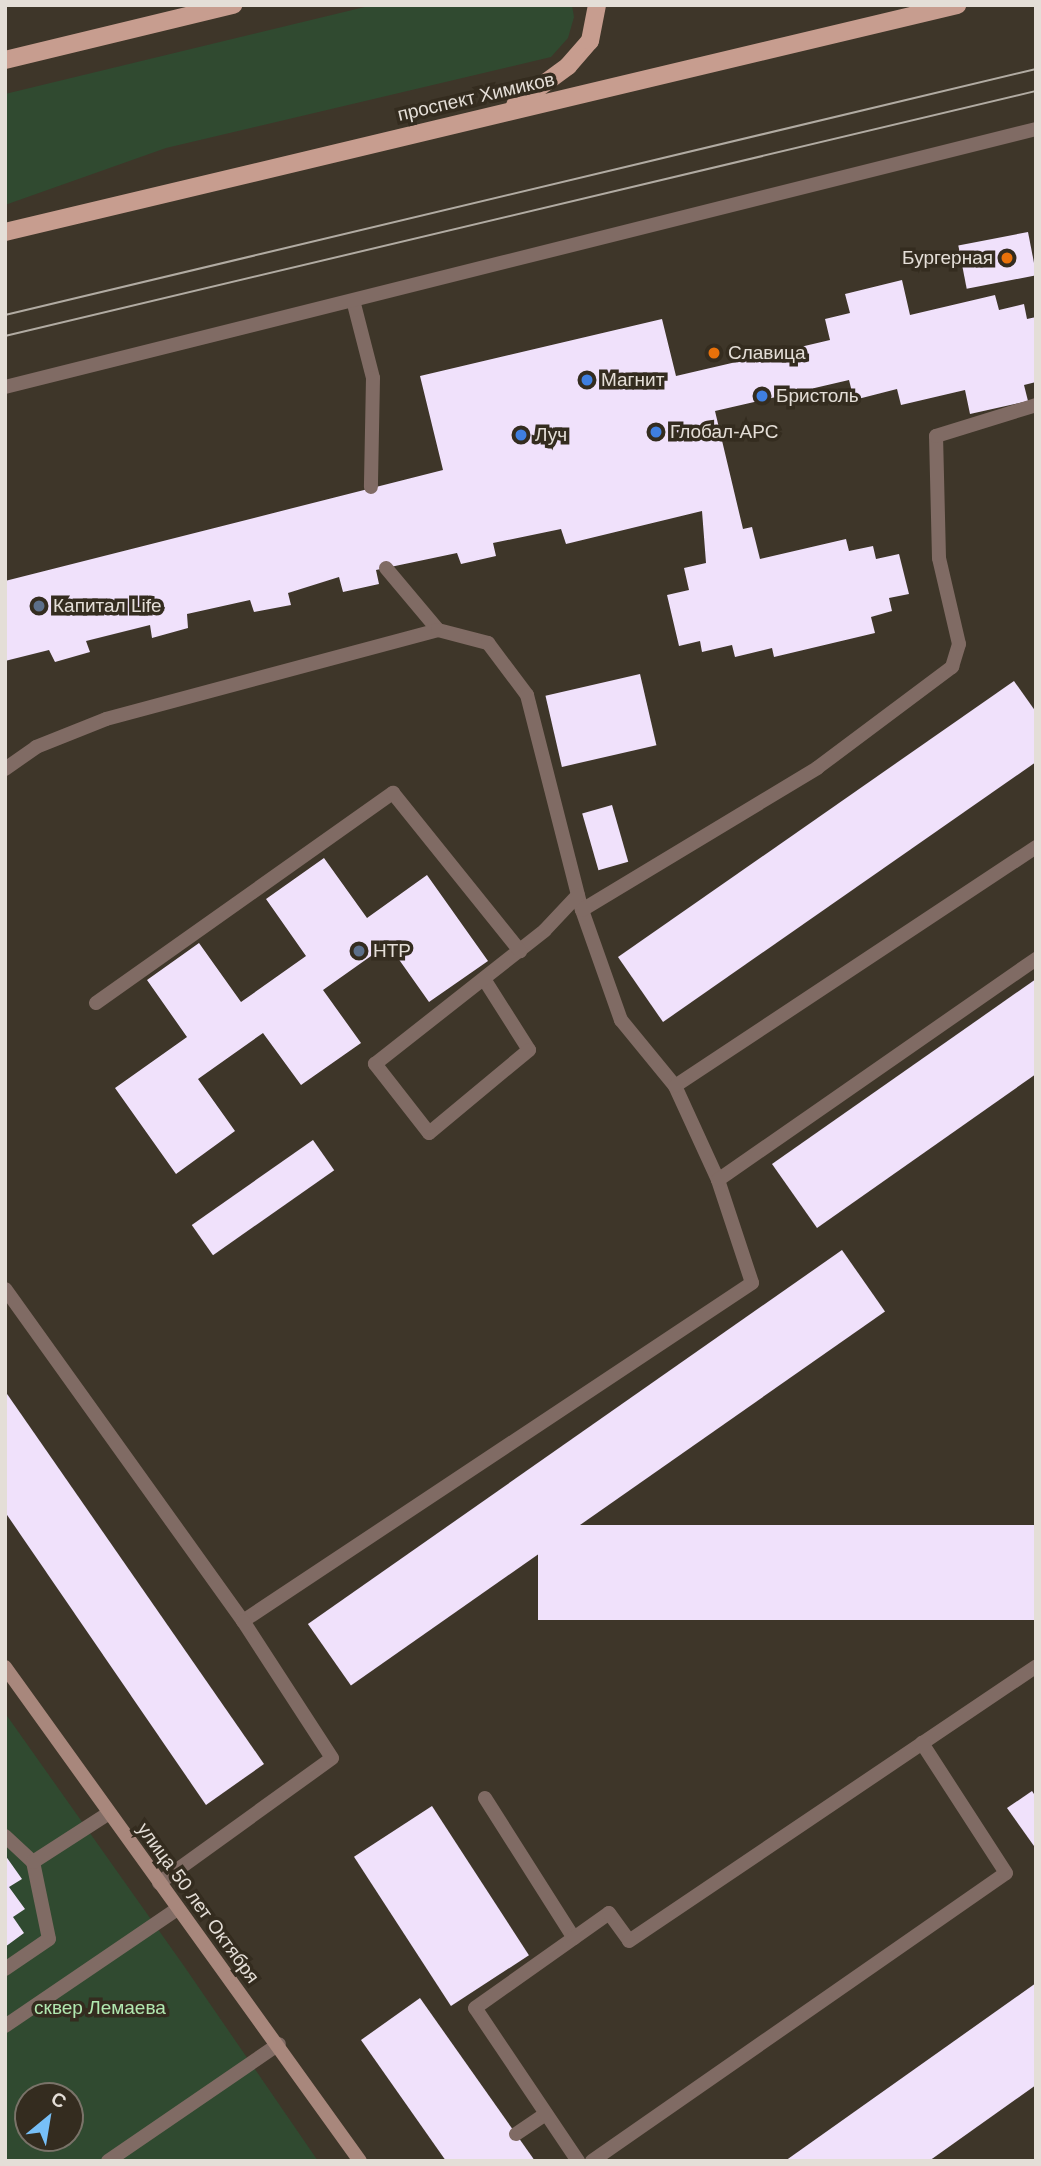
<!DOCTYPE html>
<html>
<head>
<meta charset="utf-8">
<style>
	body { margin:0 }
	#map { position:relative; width:1041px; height:2166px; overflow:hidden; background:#3e3629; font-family:Helvetica,sans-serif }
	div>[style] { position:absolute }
	.green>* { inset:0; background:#304a30 }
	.building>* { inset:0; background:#f0e1fb; transform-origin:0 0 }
	.lane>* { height:14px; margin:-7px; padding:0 7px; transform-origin:7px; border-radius:7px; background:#806b64 }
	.street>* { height:14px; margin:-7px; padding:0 7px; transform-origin:7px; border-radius:7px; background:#806b64 }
	.secondary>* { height:14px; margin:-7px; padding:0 7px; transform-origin:7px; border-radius:7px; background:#a8877c }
	.primary>* { height:18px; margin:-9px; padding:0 9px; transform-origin:9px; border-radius:9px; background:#c79d8f }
	.tram>* { height:2px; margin:-1px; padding:0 1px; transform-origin:1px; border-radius:1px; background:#b1aba2 }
	.dots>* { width:19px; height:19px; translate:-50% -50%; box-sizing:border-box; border:4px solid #342c1f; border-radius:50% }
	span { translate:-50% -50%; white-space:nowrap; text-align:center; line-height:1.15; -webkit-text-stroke:7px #342c1f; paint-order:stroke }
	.street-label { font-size:19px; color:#e4ded7 }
	.poi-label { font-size:19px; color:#e4ded7 }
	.right { translate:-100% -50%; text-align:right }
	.left { translate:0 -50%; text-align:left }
	.park-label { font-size:19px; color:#b1e8b0 }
	.frame { position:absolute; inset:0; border:7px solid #e4ded7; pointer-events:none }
	.north { position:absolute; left:14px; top:2082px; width:70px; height:70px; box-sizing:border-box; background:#342c1f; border:2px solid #7a7369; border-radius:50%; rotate:30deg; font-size:19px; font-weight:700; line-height:28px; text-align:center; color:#e4ded7 }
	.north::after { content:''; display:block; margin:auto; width:24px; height:32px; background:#77bff7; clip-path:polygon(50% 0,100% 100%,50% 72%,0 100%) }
</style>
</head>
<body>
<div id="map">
	<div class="green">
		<div style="clip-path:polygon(373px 5px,572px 5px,574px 17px,568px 38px,551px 57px,166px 148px,5px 205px,5px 94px)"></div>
		<div style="clip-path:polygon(evenodd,5px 1713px,184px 1966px,318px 2161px,5px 2161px,5px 1713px,28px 2096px,70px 2096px,70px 2138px,28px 2138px,28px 2096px)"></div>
	</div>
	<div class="building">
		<div style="left:1028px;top:232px;width:44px;height:71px;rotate:79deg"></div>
		<div style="clip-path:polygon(902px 280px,910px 315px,995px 295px,999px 310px,1024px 304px,1027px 319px,1036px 317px,1036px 382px,1024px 385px,1028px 401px,970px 414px,965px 390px,901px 405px,897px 389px,854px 400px,849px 380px,715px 411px,743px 529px,752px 527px,760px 559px,846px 539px,849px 551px,873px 546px,876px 559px,899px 554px,909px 594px,889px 598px,892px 611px,871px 617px,875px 633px,774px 657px,772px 648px,735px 657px,732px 645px,702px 652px,700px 641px,679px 646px,667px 595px,689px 590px,684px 568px,706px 563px,702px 511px,566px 544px,561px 529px,493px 543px,496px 556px,461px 564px,457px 553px,376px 570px,379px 584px,343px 592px,339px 577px,288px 593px,291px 605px,254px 612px,250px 600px,187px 614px,188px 628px,152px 638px,150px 625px,86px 641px,90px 652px,55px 662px,49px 650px,5px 661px,5px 581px,443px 470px,420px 376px,662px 319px,676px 376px,830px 340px,825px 319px,850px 313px,845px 294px)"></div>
		<div style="left:640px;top:674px;width:73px;height:97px;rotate:77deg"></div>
		<div style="clip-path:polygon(1014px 681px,1036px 712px,1036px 762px,663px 1022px,618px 957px)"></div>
		<div style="left:612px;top:805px;width:59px;height:31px;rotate:74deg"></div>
		<div style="clip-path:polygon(324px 858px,367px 918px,427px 875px,488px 961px,429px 1002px,388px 944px,323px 990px,361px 1043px,301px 1085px,263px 1033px,198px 1079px,235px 1131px,176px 1174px,115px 1088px,187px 1037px,147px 980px,199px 943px,241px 1002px,306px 956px,266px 899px)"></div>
		<div style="clip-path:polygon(1036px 979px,1036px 1074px,817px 1228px,772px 1164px)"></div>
		<div style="left:313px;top:1140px;width:37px;height:148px;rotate:55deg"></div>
		<div style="left:842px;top:1250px;width:75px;height:652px;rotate:55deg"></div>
		<div style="clip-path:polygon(5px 1391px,264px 1764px,206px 1805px,5px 1512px)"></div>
		<div style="left:1036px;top:1525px;width:95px;height:498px;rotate:90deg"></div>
		<div style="clip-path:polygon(1032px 1791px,1036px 1797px,1034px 1846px,1007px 1808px)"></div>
		<div style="left:432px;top:1806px;width:178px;height:93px;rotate:57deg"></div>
		<div style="clip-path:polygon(5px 1855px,22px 1879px,9px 1887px,25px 1909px,13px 1917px,24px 1933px,5px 1947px)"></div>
		<div style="clip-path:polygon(1036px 1983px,1036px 2085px,929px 2161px,785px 2161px)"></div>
		<div style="clip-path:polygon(420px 1998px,535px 2161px,446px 2161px,361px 2040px)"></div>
	</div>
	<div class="lane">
		<div style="left:354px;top:304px;width:76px;rotate:75.6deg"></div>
		<div style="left:373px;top:378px;width:109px;rotate:91.1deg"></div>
		<div style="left:386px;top:568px;width:81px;rotate:50deg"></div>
		<div style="left:5px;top:769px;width:38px;rotate:-35deg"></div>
		<div style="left:36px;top:747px;width:75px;rotate:-21.8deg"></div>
		<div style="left:106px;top:719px;width:344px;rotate:-15deg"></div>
		<div style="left:438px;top:630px;width:52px;rotate:14.6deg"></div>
		<div style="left:488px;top:643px;width:65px;rotate:53.1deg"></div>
		<div style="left:527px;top:695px;width:222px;rotate:75.7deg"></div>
		<div style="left:582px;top:910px;width:117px;rotate:70.5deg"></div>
		<div style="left:621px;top:1020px;width:85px;rotate:50.7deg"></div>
		<div style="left:675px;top:1086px;width:103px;rotate:65.4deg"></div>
		<div style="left:718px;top:1180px;width:108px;rotate:71.7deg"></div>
		<div style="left:752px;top:1283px;width:611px;rotate:146.41deg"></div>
		<div style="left:243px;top:1621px;width:408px;rotate:-125.6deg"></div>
		<div style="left:582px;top:910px;width:275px;rotate:-31.1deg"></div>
		<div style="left:817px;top:768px;width:169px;rotate:-36.8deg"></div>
		<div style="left:952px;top:667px;width:24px;rotate:-73deg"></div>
		<div style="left:959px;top:644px;width:88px;rotate:-103.1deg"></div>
		<div style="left:939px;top:558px;width:122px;rotate:-91.4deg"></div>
		<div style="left:936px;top:436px;width:105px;rotate:-17.2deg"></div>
		<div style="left:484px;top:979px;width:84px;rotate:57.6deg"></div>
		<div style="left:529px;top:1050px;width:130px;rotate:140.3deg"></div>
		<div style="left:429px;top:1133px;width:88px;rotate:-128deg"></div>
		<div style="left:375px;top:1064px;width:216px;rotate:-38.2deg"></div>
		<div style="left:545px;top:930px;width:48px;rotate:-46.7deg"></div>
		<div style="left:96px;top:1003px;width:364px;rotate:-35.3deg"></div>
		<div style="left:393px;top:793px;width:203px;rotate:51.2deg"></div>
		<div style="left:675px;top:1086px;width:433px;rotate:-33.5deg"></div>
		<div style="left:718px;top:1180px;width:387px;rotate:-34.8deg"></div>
		<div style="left:485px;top:1798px;width:166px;rotate:57.6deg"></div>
		<div style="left:5px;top:1836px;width:38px;rotate:43deg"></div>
		<div style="left:159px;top:1883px;width:213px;rotate:-35.8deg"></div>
		<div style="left:332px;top:1758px;width:163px;rotate:-123deg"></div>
		<div style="left:5px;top:1969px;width:53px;rotate:-34.3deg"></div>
		<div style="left:49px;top:1939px;width:79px;rotate:-101.7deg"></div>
		<div style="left:33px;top:1862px;width:90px;rotate:-32.8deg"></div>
		<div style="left:5px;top:2026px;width:208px;rotate:-34.2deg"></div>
		<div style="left:516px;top:2134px;width:36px;rotate:-34deg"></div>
		<div style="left:108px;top:2161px;width:207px;rotate:-34.4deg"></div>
		<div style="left:578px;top:2161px;width:184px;rotate:-123.9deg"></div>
		<div style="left:475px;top:2008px;width:164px;rotate:-35.3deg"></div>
		<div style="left:609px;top:1913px;width:34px;rotate:54deg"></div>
		<div style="left:629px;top:1941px;width:491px;rotate:-34deg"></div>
		<div style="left:592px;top:2161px;width:504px;rotate:-34.82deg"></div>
		<div style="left:1006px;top:1873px;width:155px;rotate:-122.9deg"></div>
	</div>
	<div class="street">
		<div style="left:5px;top:387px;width:1063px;rotate:-14.05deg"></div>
	</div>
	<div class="secondary">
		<div style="left:5px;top:1667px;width:608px;rotate:54.3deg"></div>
	</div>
	<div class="primary">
		<div style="left:5px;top:60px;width:235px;rotate:-13.6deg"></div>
		<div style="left:515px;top:105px;width:66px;rotate:-36.3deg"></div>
		<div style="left:568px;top:66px;width:33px;rotate:-49deg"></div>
		<div style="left:590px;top:41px;width:37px;rotate:-79deg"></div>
		<div style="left:5px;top:232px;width:979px;rotate:-13.41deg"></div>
	</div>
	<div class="tram">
		<div style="left:5px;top:315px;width:1060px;rotate:-13.42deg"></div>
		<div style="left:5px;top:336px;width:1060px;rotate:-13.37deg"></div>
	</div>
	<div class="dots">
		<div style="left:1007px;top:258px;background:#e8710a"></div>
		<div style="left:714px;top:353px;background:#e8710a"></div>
		<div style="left:587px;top:380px;background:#3f7fe0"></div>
		<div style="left:762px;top:396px;background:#3f7fe0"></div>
		<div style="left:656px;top:432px;background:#3f7fe0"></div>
		<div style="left:521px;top:435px;background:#3f7fe0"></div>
		<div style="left:39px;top:606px;background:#5c6f8a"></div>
		<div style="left:359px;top:951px;background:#5c6f8a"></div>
	</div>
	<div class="street-label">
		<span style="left:476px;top:97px;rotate:-13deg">проспект Химиков</span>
		<span style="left:198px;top:1903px;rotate:54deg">улица 50 лет Октября</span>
	</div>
	<div class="poi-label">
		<span class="right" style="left:993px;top:258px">Бургерная</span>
		<span class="left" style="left:728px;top:353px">Славица</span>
		<span class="left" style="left:601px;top:380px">Магнит</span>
		<span class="left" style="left:776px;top:396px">Бристоль</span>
		<span class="left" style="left:670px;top:432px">Глобал-АРС</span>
		<span class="left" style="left:535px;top:435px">Луч</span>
		<span class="left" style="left:53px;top:606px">Капитал Life</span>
		<span class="left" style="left:373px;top:951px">НТР</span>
	</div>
	<div class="park-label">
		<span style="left:100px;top:2008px">сквер Лемаева</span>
	</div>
	<div class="frame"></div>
	<div class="north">С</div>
</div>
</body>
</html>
